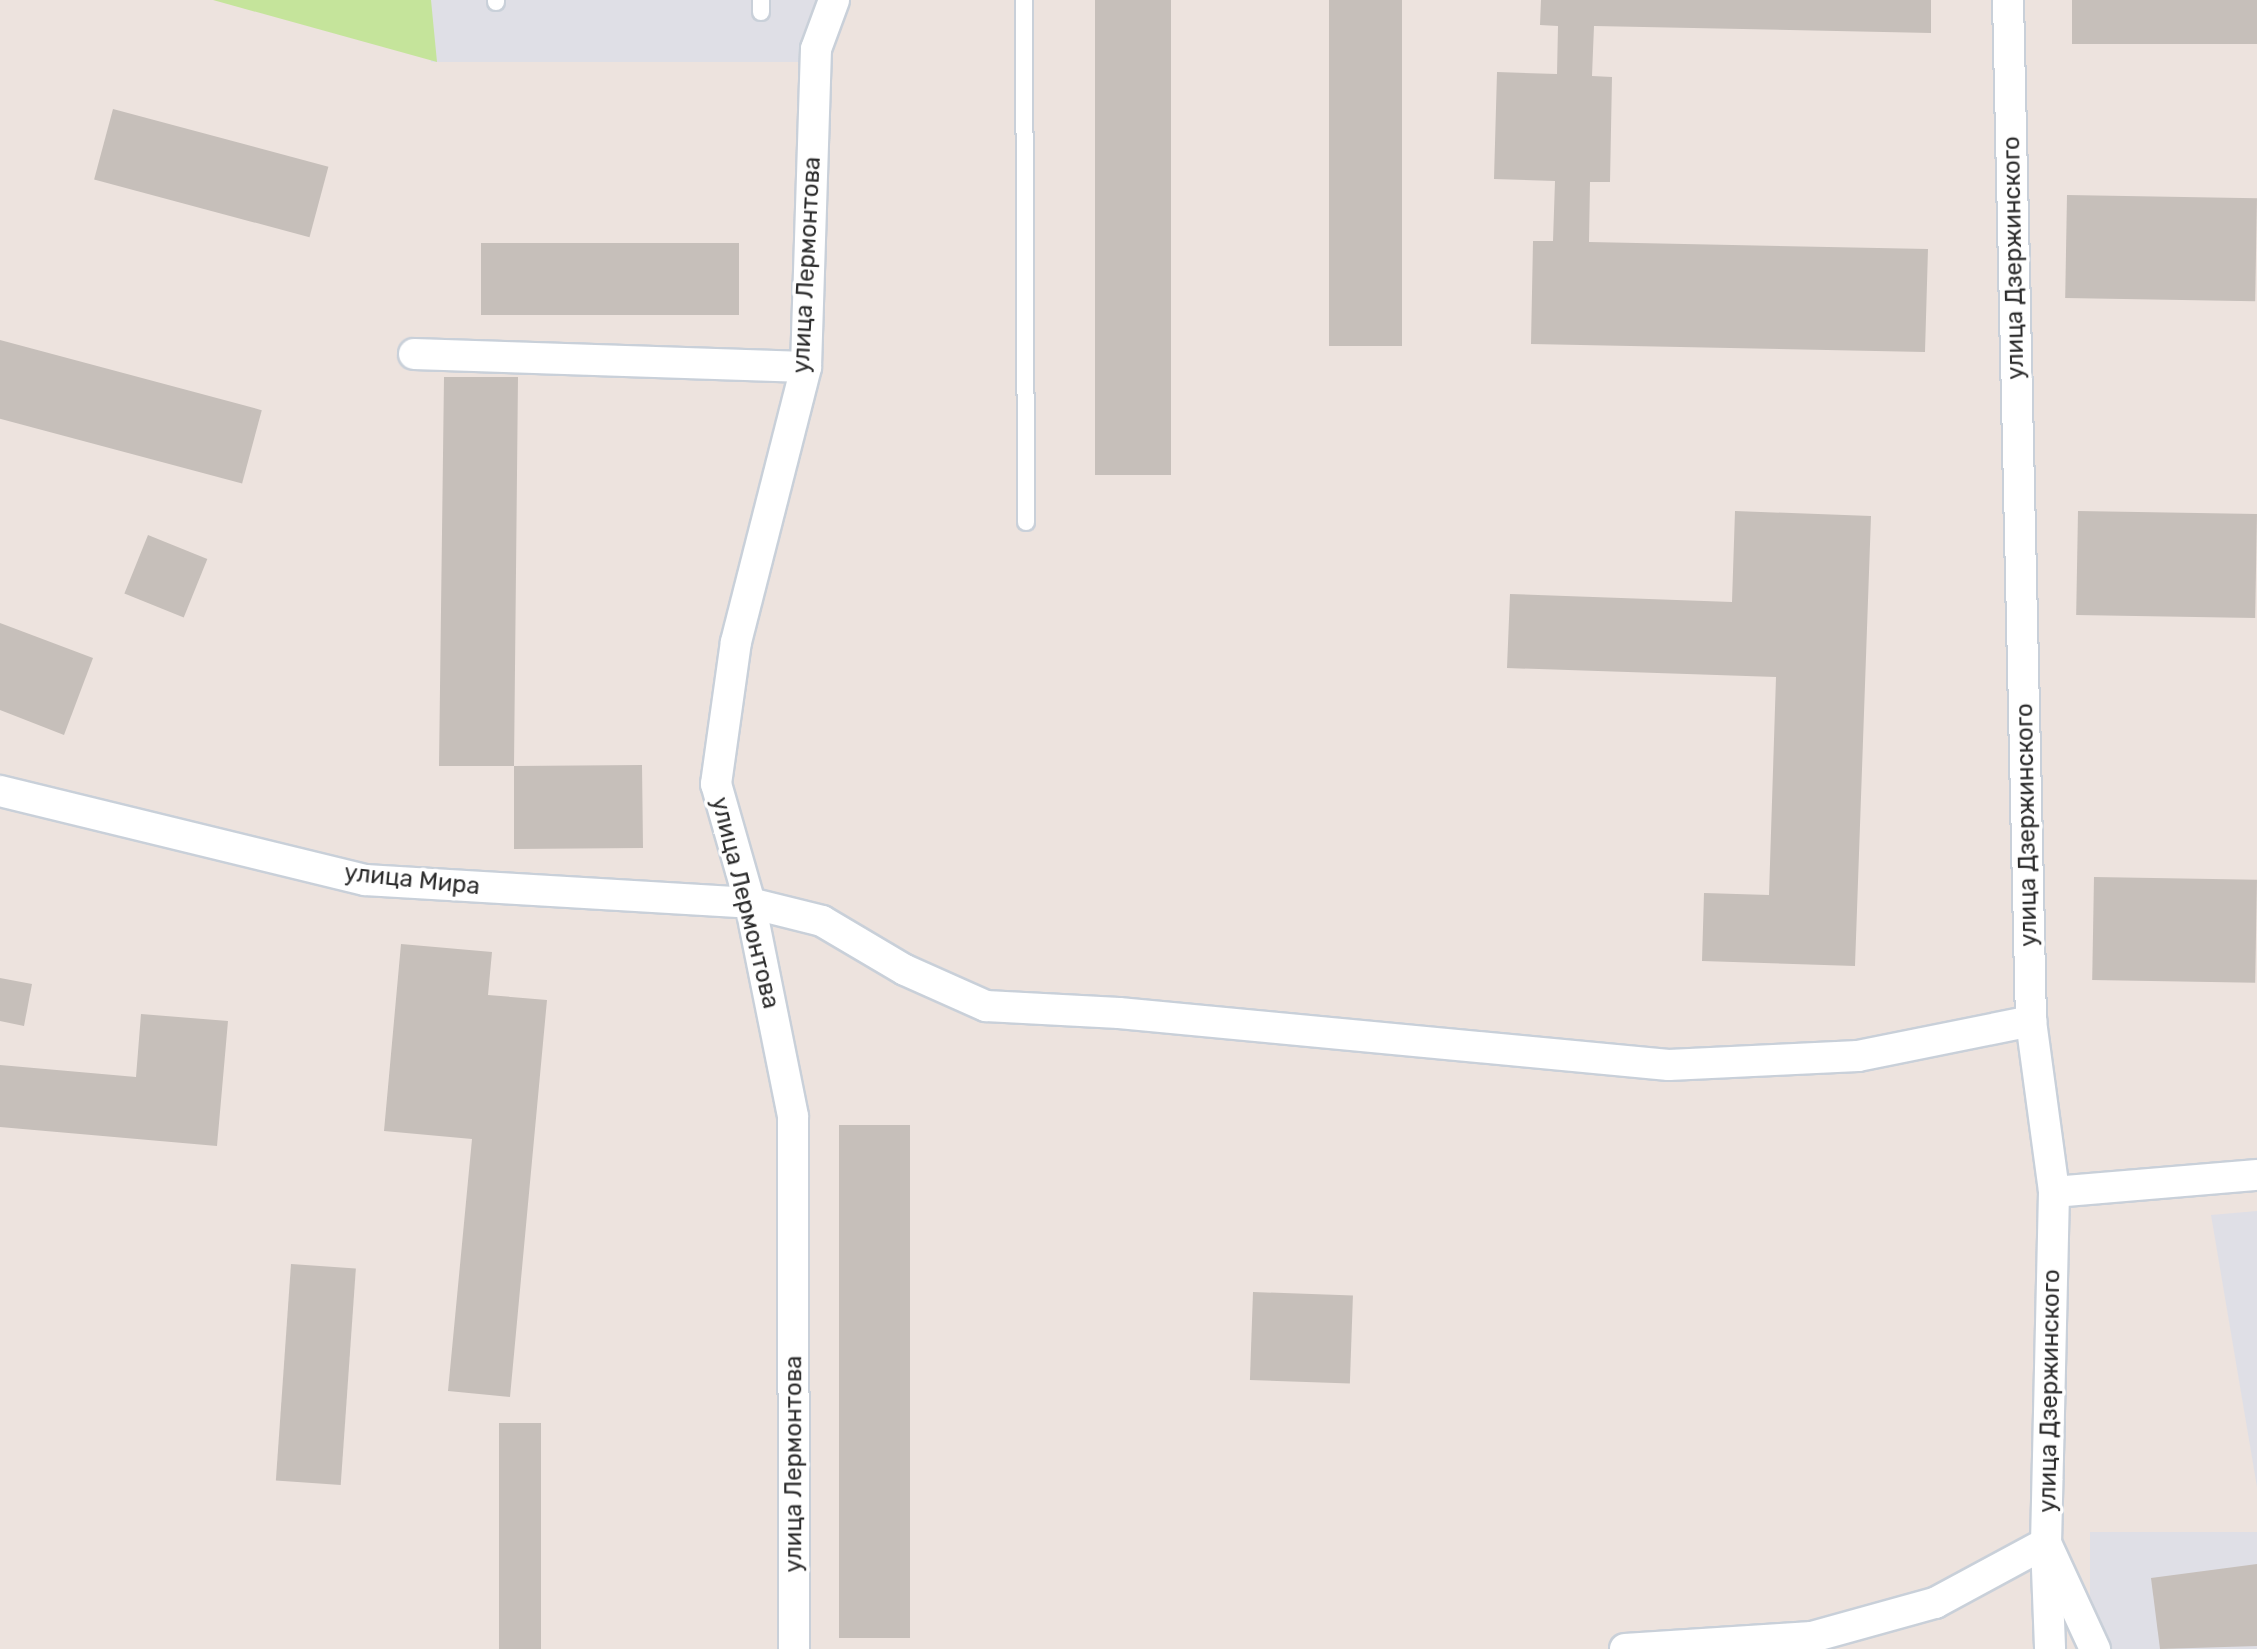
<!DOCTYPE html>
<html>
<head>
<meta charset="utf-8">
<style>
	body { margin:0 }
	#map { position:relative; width:2257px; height:1649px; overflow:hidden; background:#ede3de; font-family:Rubik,sans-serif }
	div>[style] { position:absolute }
	.industrial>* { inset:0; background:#dfdfe6; transform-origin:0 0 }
	.green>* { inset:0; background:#c5e49b }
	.building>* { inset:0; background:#c6bfba; transform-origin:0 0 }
	.roads { filter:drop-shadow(2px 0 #c9d0d9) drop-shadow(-2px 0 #c9d0d9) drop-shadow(0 2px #c9d0d9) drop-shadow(0 -2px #c9d0d9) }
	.service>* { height:16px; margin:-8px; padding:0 8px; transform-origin:8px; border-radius:8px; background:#fff }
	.minor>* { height:30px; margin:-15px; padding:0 15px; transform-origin:15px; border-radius:15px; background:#fff }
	span { translate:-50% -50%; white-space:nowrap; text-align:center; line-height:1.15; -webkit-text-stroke:7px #fff; paint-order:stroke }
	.street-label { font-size:24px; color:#2c2c2c }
</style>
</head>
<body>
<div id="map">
	<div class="industrial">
		<div style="left:431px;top:0;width:388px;height:62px"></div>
		<div style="clip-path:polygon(2257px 1211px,2257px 1487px,2211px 1215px)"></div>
		<div style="left:2257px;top:1532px;width:117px;height:167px;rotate:90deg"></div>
	</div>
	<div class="green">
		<div style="clip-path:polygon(213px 0,431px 0,437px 62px)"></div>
	</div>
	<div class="building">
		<div style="left:1095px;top:0;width:76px;height:475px"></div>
		<div style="left:1329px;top:0;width:73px;height:346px"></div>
		<div style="clip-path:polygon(1541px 0,1931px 0,1931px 33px,1594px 26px,1592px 76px,1612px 77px,1610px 182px,1590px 182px,1589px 242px,1928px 249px,1925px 352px,1531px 344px,1533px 241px,1553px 241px,1555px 181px,1494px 179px,1497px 72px,1557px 74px,1558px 26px,1540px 25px)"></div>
		<div style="left:2072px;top:0;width:185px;height:44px"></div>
		<div style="left:113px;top:109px;width:223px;height:73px;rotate:15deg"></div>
		<div style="left:2067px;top:195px;width:190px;height:103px;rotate:1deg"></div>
		<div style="left:481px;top:243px;width:258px;height:72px"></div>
		<div style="left:0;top:340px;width:271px;height:76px;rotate:15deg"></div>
		<div style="clip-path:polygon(444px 377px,518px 377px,514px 766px,642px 765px,643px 848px,514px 849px,514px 766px,439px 766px)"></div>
		<div style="clip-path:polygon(1735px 511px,1871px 516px,1855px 966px,1702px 961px,1704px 893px,1769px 895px,1776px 677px,1507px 668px,1510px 594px,1732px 602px)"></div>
		<div style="left:2078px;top:511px;width:179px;height:104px;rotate:1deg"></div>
		<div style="left:148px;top:535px;width:64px;height:63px;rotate:22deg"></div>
		<div style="clip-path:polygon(0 623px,93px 658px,64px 735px,0 710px)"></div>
		<div style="left:2094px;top:877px;width:163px;height:103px;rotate:1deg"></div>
		<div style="clip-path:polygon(401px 944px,492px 952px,488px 995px,547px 1000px,510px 1397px,448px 1391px,472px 1139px,384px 1131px)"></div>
		<div style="clip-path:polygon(0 978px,32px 984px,24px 1026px,0 1021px)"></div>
		<div style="clip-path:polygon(141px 1014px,228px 1021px,217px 1146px,0 1127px,0 1065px,136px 1077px)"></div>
		<div style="left:839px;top:1125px;width:71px;height:513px"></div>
		<div style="left:291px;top:1264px;width:65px;height:217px;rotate:4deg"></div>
		<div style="left:1253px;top:1292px;width:100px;height:88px;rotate:2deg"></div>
		<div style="left:499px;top:1423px;width:42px;height:226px"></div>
		<div style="clip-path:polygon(2257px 1564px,2257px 1646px,2160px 1649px,2151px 1578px)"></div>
	</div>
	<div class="roads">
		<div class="service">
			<div style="left:496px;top:0;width:2px;rotate:90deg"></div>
			<div style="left:761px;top:0;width:12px;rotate:90deg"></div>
			<div style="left:1024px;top:0;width:522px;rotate:89.78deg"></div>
		</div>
		<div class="minor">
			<div style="left:2008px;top:0;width:1021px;rotate:88.71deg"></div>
			<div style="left:2031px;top:1021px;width:173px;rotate:82.3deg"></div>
			<div style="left:2054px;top:1192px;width:351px;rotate:91.3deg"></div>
			<div style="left:2046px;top:1543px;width:106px;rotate:87.8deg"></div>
			<div style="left:414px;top:354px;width:392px;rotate:1.9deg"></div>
			<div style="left:0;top:791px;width:376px;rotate:13.7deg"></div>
			<div style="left:365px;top:880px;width:386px;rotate:3.4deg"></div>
			<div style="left:750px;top:903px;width:74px;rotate:14deg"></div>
			<div style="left:822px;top:921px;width:96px;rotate:30.6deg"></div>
			<div style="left:905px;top:970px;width:89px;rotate:24deg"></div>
			<div style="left:986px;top:1006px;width:133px;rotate:3deg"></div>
			<div style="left:1119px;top:1013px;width:552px;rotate:5.4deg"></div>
			<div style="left:1669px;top:1065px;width:189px;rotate:-2.7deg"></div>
			<div style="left:1858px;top:1056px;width:177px;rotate:-11.4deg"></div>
			<div style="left:2054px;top:1192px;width:204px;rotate:-4.8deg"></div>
			<div style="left:794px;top:1649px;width:533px;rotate:-90.11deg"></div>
			<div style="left:793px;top:1116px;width:217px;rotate:-101.4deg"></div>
			<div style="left:750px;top:903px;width:124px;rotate:-105.9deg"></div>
			<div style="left:716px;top:784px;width:143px;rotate:-82deg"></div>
			<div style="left:736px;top:642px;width:284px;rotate:-75.7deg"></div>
			<div style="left:806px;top:367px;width:318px;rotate:-88.2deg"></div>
			<div style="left:816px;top:49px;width:52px;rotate:-69.8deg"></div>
			<div style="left:1625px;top:1649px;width:187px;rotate:-3.7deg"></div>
			<div style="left:1812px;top:1637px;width:128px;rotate:-15.5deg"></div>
			<div style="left:1935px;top:1603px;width:126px;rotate:-28.4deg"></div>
			<div style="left:2046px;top:1543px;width:117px;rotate:65.2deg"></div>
		</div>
	</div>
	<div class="street-label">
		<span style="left:2014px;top:258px;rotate:-91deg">улица Дзержинского</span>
		<span style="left:807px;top:265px;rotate:-87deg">улица Лермонтова</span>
		<span style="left:2027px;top:825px;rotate:-91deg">улица Дзержинского</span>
		<span style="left:412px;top:880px;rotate:6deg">улица Мира</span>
		<span style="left:745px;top:903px;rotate:76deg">улица Лермонтова</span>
		<span style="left:2050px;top:1391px;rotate:-89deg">улица Дзержинского</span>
		<span style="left:794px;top:1464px;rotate:-90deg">улица Лермонтова</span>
	</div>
</div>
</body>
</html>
